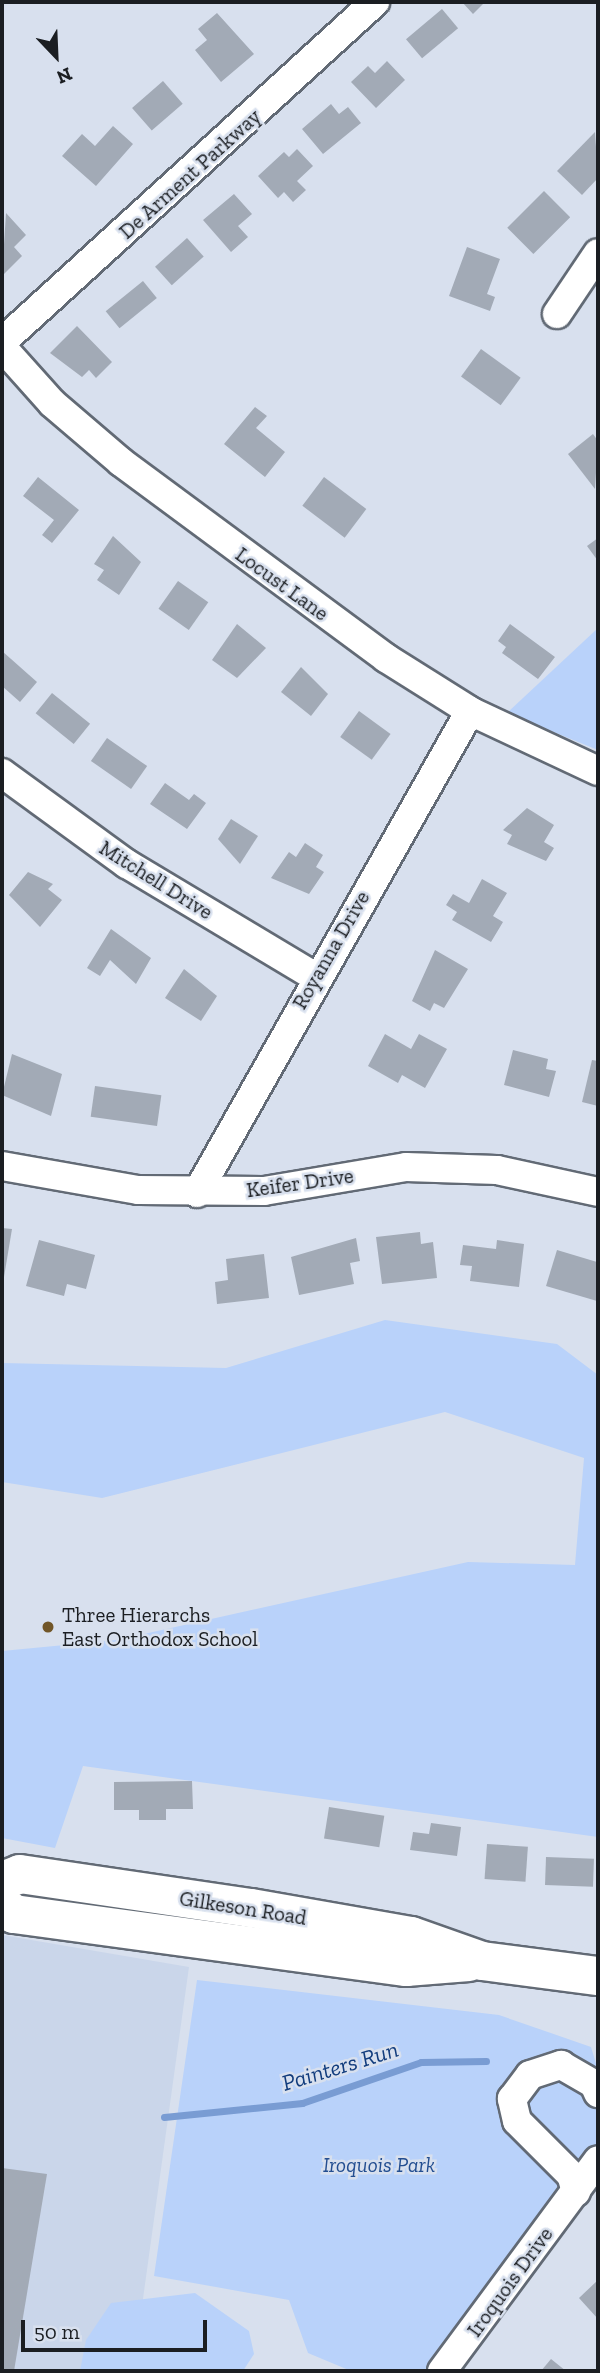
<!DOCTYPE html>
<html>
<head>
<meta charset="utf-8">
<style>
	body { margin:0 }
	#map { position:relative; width:600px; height:2373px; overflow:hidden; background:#d8e0ee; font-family:"Zilla Slab",serif }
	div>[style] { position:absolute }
	.built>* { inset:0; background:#cad6ea }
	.green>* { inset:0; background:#b9d2fa }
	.stream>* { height:7px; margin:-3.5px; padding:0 3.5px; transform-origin:3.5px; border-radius:3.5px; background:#799cd3 }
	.building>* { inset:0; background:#a2aab6; transform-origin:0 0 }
	.roads { filter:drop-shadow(2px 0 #626a75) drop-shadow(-2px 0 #626a75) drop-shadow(0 2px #626a75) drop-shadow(0 -2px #626a75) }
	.street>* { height:28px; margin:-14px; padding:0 14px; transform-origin:14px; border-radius:14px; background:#fff }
	.secondary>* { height:38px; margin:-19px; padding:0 19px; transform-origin:19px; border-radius:19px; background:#fff }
	.dots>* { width:19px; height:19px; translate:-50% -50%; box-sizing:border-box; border:4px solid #d8e0ee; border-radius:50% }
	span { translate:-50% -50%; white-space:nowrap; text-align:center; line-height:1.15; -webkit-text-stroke:5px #d8e0ee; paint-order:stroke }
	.street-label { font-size:21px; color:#1b1e22 }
	.poi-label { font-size:21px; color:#1b1e22 }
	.left { translate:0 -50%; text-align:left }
	.park-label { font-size:21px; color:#234e91; font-style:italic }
	.water-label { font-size:23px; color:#113c7d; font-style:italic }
	.frame { position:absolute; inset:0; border:4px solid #1b1e22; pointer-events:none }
	.north { position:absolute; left:21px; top:21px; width:70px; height:70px; -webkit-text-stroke:5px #d8e0ee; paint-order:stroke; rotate:157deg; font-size:19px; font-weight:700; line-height:28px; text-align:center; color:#1b1e22 }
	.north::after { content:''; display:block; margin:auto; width:24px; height:32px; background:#1b1e22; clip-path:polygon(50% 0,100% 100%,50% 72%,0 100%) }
	.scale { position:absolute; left:21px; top:2320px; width:186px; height:32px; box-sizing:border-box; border:4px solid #1b1e22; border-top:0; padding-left:9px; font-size:21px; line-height:24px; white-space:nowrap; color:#1b1e22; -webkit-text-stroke:5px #d8e0ee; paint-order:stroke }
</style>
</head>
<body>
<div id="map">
	<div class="built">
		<div style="clip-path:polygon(2px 1935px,189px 1967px,133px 2371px,2px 2371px)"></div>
	</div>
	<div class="green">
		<div style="clip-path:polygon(598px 628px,598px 750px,507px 713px)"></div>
		<div style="clip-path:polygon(385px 1320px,557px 1344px,598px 1375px,598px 1837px,83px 1766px,55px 1848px,2px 1838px,2px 1651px,117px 1640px,468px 1562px,575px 1565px,584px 1458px,445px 1412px,102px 1498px,2px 1482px,2px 1363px,226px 1368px)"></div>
		<div style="clip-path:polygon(197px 1980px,499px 2015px,591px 2047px,598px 2070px,598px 2155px,424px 2371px,351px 2371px,308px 2353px,289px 2300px,154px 2276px)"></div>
		<div style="clip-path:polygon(195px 2293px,249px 2331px,254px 2354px,243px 2371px,80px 2371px,86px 2340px,111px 2303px)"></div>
	</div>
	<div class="stream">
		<div style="left:164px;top:2117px;width:139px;rotate:-5.8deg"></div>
		<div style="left:302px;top:2103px;width:126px;rotate:-19deg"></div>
		<div style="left:421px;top:2062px;width:65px;rotate:-0.9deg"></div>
	</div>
	<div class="building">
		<div style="clip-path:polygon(462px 2px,485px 2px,473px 14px)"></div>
		<div style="left:442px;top:9px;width:25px;height:47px;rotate:50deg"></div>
		<div style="clip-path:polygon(217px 13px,254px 54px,221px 82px,195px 50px,207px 40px,198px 29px)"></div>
		<div style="clip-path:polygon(387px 61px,405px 80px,376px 108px,351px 82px,368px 66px,375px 73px)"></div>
		<div style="left:163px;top:81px;width:30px;height:41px;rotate:49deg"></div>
		<div style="clip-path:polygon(331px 104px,339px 114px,348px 107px,361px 123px,323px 154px,302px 129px)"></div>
		<div style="clip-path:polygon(113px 126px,133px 144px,96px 186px,62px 156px,82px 134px,95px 146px)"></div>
		<div style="clip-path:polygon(595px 132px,598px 178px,582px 195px,557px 171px)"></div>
		<div style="clip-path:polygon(297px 149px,313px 166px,297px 181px,306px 190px,293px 202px,284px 192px,278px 198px,258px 176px,284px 152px,289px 157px)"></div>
		<div style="left:544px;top:191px;width:37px;height:52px;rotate:45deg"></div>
		<div style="clip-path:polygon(234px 194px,252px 214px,238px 226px,248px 237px,231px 252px,203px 220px)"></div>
		<div style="clip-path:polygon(6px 213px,26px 235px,14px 247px,22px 256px,2px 276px)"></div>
		<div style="left:187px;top:238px;width:25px;height:43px;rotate:48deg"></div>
		<div style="clip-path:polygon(467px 247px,500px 259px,487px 294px,495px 297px,490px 311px,449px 296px)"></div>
		<div style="left:143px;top:281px;width:22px;height:48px;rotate:51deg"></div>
		<div style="clip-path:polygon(77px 326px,112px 362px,96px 378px,89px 370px,82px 377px,50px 353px)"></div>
		<div style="left:481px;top:349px;width:49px;height:34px;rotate:36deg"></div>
		<div style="clip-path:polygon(255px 407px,267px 416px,256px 428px,285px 452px,265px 477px,224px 444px)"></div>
		<div style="clip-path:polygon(593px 434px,598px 441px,595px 489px,568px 454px)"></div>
		<div style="clip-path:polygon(38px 477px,79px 510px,52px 543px,42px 535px,54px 520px,23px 496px)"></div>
		<div style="left:324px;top:477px;width:53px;height:36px;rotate:37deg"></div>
		<div style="clip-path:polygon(113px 536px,141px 562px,119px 595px,97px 580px,104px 570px,94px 564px)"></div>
		<div style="clip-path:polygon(598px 538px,598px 561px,587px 546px)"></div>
		<div style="left:178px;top:581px;width:37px;height:34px;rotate:35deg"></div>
		<div style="clip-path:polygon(237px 624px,266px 648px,237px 678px,212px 660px)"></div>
		<div style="clip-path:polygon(510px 624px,555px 657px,538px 679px,502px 653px,506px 647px,498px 641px)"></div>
		<div style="clip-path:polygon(2px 651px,37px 682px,20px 702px,2px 686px)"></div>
		<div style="clip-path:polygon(301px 667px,328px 694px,311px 716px,281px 692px)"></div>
		<div style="left:52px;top:693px;width:49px;height:26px;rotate:39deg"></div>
		<div style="left:359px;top:711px;width:39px;height:32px;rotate:36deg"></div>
		<div style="left:107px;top:738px;width:49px;height:28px;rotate:35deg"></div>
		<div style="clip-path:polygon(165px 783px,189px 800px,194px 794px,206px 803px,187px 829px,150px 804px)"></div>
		<div style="clip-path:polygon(527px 808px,554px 825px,544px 842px,554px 848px,546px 861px,507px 844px,512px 835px,503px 830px)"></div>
		<div style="clip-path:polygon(231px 819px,258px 836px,240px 864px,218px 839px)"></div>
		<div style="clip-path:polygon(305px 843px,323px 855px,316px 867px,324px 872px,309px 894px,271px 878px,289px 852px,296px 857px)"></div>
		<div style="clip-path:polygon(28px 872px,53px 884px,48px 889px,62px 900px,40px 927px,9px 895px)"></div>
		<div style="clip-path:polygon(482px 879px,507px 893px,493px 916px,503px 922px,491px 942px,452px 920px,457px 912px,446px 905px,453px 894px,469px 903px)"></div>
		<div style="clip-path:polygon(111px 929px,151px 958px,136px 984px,110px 960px,100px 976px,87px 968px)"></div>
		<div style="clip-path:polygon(435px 950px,468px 969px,444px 1008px,434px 1003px,430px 1011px,412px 1001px)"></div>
		<div style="clip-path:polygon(184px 969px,217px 996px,201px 1021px,165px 998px)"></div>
		<div style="clip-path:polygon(385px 1034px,411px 1049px,419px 1034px,447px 1049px,425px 1088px,402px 1075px,398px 1083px,368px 1066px)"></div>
		<div style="clip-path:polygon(513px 1050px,548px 1059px,546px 1069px,556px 1071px,549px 1097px,504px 1085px)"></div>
		<div style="clip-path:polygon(12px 1054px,62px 1074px,51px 1116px,2px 1095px)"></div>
		<div style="clip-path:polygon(592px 1060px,598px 1061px,598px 1106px,582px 1102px)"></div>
		<div style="left:95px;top:1086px;width:67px;height:31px;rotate:8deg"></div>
		<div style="clip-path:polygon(2px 1228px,12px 1229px,4px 1277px,2px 1276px)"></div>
		<div style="clip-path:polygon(420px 1232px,421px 1244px,433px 1242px,437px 1278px,382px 1284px,376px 1237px)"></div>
		<div style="clip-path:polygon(356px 1238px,360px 1261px,350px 1263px,354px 1284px,299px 1295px,291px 1257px)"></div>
		<div style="clip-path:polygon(39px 1240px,95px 1255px,86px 1289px,67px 1284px,64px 1296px,26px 1286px)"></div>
		<div style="clip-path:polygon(497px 1240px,524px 1244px,519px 1287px,470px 1281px,472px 1266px,460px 1265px,463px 1245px,496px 1249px)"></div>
		<div style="clip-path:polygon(557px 1250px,597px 1262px,597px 1301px,546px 1286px)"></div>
		<div style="clip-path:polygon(264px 1254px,269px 1298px,217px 1304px,215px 1282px,228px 1280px,226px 1259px)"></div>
		<div style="clip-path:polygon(192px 1781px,193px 1809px,166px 1809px,166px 1820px,139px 1820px,139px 1810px,114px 1810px,114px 1782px)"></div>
		<div style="left:329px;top:1807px;width:56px;height:32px;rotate:9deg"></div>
		<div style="clip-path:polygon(431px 1823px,461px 1827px,457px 1856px,410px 1850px,413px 1832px,429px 1834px)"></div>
		<div style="left:487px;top:1844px;width:41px;height:35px;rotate:4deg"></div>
		<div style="left:546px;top:1857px;width:48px;height:28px;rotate:2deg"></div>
		<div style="clip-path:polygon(2px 2168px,47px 2174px,14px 2371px,2px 2371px)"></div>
		<div style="clip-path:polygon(598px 2280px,598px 2319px,579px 2298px)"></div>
		<div style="clip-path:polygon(551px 2359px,566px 2371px,541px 2371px)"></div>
	</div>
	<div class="roads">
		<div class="street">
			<div style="left:557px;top:314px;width:73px;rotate:-56.1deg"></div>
			<div style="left:2px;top:342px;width:505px;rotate:-42.35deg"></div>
			<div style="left:2px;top:347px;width:75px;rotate:48.2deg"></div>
			<div style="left:52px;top:403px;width:91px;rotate:40.5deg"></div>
			<div style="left:121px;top:462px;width:330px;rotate:36.5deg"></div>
			<div style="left:386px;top:658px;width:99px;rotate:32.2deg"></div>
			<div style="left:470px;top:711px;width:141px;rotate:25.1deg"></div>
			<div style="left:2px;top:773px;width:155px;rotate:36.1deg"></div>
			<div style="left:127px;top:864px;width:220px;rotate:30.9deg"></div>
			<div style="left:2px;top:1166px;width:138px;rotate:10deg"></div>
			<div style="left:138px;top:1190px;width:126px;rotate:0.5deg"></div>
			<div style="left:264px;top:1191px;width:144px;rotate:-9.6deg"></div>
			<div style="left:406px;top:1167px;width:91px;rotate:1.9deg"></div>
			<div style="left:497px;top:1170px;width:103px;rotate:12.3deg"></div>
			<div style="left:197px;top:1193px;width:554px;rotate:-60.47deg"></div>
			<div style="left:576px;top:2192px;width:18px;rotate:-106deg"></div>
			<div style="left:571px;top:2175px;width:76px;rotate:-135deg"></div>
			<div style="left:517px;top:2121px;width:23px;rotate:-103deg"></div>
			<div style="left:512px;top:2099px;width:30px;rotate:-53deg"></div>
			<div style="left:530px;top:2075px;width:33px;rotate:-18deg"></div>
			<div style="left:561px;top:2065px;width:38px;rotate:30deg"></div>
			<div style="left:594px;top:2084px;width:10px;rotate:66deg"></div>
			<div style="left:442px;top:2371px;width:262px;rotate:-53.5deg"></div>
		</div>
		<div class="secondary">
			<div style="left:2px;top:1881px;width:19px;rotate:-21deg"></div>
			<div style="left:20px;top:1874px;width:233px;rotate:8.4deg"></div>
			<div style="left:251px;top:1908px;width:162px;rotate:9.9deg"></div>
			<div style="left:411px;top:1936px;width:75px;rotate:19.4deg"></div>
			<div style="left:482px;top:1961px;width:117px;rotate:7.4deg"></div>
			<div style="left:2px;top:1905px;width:15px;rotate:37deg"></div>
			<div style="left:14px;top:1914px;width:396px;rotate:7.7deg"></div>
			<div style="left:406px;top:1967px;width:63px;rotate:-4.5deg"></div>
		</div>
	</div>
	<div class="dots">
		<div style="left:48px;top:1627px;background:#715628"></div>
	</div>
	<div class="street-label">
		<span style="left:190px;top:174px;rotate:-42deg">De Arment Parkway</span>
		<span style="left:282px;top:584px;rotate:36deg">Locust Lane</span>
		<span style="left:156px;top:880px;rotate:32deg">Mitchell Drive</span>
		<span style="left:331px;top:950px;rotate:-60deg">Royanna Drive</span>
		<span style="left:300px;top:1183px;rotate:-8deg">Keifer Drive</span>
		<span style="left:243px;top:1908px;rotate:9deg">Gilkeson Road</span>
		<span style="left:510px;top:2282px;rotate:-54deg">Iroquois Drive</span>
	</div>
	<div class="poi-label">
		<span class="left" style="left:62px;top:1627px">Three Hierarchs<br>East Orthodox School</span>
	</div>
	<div class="park-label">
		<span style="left:379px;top:2165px">Iroquois Park</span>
	</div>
	<div class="water-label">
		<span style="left:340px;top:2066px;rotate:-17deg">Painters Run</span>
	</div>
	<div class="frame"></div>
	<div class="north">N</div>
	<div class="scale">50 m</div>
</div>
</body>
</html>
